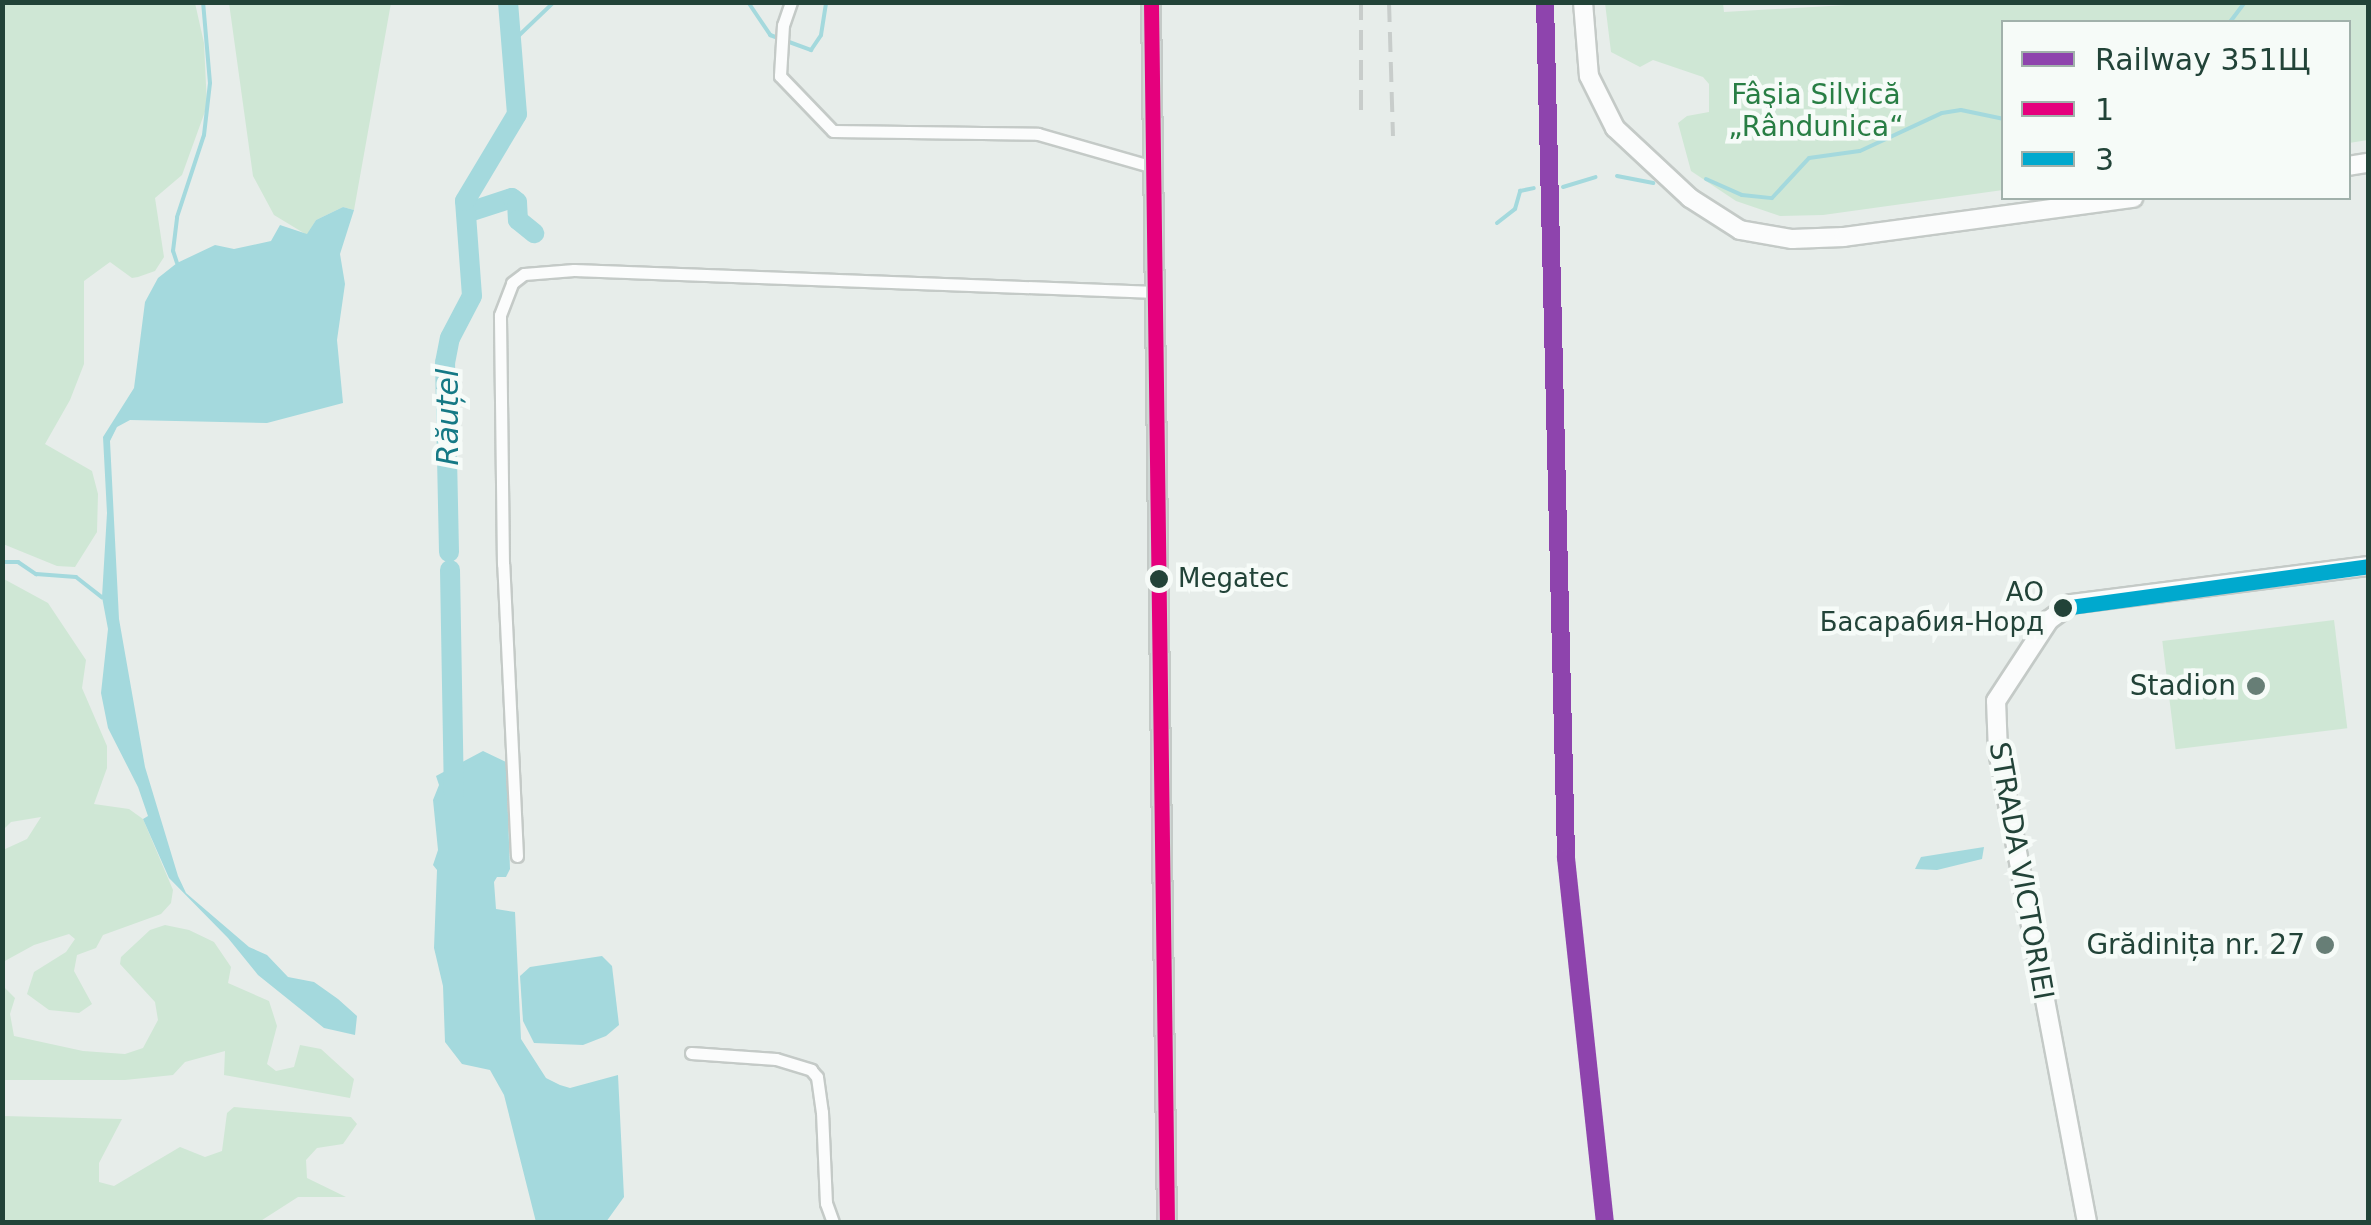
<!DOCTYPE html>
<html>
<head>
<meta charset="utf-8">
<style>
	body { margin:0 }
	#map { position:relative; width:2371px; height:1225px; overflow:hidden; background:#e7edea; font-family:"DejaVu Sans",sans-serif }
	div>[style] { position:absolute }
	.green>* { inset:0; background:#cfe7d5; transform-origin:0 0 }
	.water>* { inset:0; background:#a4d9dd }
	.stream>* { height:4px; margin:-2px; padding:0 2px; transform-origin:2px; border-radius:2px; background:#a4d9dd }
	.river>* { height:20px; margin:-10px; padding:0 10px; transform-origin:10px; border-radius:10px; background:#a4d9dd }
	.roads { filter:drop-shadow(2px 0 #c4cac7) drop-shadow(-2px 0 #c4cac7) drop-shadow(0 2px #c4cac7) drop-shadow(0 -2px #c4cac7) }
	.street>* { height:11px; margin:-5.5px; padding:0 5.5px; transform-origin:5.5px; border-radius:5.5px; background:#fbfcfc }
	.secondary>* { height:18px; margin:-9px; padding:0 9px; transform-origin:9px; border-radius:9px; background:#fbfcfc }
	.primary>* { height:18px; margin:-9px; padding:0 9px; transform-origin:9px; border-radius:9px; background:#ced7d4 }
	.rail>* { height:4px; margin-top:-2px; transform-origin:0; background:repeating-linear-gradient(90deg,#c8cdcb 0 20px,transparent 0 30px) }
	.bus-1>* { height:15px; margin:-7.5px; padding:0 7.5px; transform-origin:7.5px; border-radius:7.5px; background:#e5007d }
	.bus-2>* { height:15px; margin:-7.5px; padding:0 7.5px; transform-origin:7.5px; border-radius:7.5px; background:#00a9ce }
	.rail-1>* { height:18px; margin:-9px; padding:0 9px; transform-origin:9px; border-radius:9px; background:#8e44ad }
	.dots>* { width:28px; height:28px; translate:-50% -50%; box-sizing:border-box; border:5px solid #f6fbf8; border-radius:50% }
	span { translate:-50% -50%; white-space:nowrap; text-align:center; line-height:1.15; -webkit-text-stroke:9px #f6fbf8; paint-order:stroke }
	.bus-label { font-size:26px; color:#224338 }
	.left { translate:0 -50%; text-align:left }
	.right { translate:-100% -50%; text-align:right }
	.park-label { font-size:28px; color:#287e44 }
	.poi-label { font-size:28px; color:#224338 }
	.street-label { font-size:28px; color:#224338 }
	.water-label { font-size:30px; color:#157985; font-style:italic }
	.frame { position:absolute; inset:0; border:5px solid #224338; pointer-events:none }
	.legend { position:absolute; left:2001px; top:20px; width:350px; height:180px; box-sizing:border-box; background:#f6fbf8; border:2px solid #a1b1ab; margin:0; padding:12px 18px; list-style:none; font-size:30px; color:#224338 }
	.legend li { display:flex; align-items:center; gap:20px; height:50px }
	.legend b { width:50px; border:2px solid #a1b1ab }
</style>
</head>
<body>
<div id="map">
	<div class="green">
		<div style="clip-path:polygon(1898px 2px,2368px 3px,2368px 140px,2349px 143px,2348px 22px,2004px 22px,2003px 190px,1823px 215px,1780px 216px,1736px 201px,1691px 171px,1678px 123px,1687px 116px,1709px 112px,1709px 84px,1703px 77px,1653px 60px,1640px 67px,1611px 52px,1605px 3px,1723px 3px,1724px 12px)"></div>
		<div style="clip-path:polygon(2px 3px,195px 3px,204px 43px,207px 106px,182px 175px,155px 198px,164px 257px,155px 271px,138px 277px,132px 278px,110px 262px,84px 281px,84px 364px,70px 400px,45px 444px,92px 471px,98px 494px,97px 532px,75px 567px,57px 566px,3px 544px)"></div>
		<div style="clip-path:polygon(229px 3px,391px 3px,354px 210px,343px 207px,316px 220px,307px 235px,274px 215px,253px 176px)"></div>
		<div style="clip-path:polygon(2px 578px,48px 603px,86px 660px,82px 688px,107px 746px,107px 768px,94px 804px,129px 809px,143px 819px,173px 890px,171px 903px,161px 914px,103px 935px,96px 948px,77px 955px,74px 971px,92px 1004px,79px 1013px,49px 1010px,27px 994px,34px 972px,66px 952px,75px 939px,69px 934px,34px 945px,3px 962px,3px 850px,27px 839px,41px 817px,11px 822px,3px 830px)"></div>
		<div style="left:2334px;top:620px;width:109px;height:173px;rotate:83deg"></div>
		<div style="clip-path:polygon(165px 925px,189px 930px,214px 942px,231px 967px,228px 983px,269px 1001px,277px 1026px,267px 1064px,276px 1071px,294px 1067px,300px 1045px,321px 1049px,354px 1079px,350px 1098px,224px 1075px,225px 1051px,185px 1062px,173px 1075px,125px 1080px,3px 1080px,3px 986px,15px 998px,10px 1014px,14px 1036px,83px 1051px,125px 1054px,143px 1048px,158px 1020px,155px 1002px,120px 964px,121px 957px,150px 930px)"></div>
		<div style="clip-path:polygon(234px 1107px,351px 1117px,357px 1124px,343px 1144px,317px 1148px,306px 1160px,307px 1178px,346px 1197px,298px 1197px,259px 1222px,3px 1222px,3px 1116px,122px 1119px,99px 1163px,99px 1182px,114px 1186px,180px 1147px,205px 1157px,222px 1151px,227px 1113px)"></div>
	</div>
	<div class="water">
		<div style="clip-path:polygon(343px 207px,354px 210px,340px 254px,345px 284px,337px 340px,343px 403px,267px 423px,130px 420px,117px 427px,110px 441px,119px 619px,145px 767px,178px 876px,186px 893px,249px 947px,267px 955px,288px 977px,314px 982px,338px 999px,357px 1016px,355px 1035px,324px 1028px,258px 975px,228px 938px,169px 878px,143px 819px,148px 816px,138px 787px,108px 728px,101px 693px,108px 629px,102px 597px,107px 513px,103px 437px,134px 388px,145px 302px,158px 278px,177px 263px,215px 245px,234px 249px,271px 241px,280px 225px,307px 234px,316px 220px)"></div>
		<div style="clip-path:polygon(483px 751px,506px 762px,510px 869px,506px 877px,497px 877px,494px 882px,496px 909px,515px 912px,521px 1039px,546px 1078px,560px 1085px,570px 1088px,618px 1075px,624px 1197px,606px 1222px,536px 1222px,504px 1095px,490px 1070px,462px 1064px,445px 1042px,443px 986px,434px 948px,437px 870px,433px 865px,438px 850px,433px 800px,439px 785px,436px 776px)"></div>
		<div style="clip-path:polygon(1984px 847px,1982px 859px,1937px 870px,1915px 869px,1921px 857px)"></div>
		<div style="clip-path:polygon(602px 956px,612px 966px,619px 1025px,606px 1036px,583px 1045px,534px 1043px,523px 1021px,520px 976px,530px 967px)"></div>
	</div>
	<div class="stream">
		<div style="left:748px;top:2px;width:40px;rotate:56deg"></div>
		<div style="left:770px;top:35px;width:44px;rotate:20.1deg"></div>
		<div style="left:811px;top:50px;width:18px;rotate:-56deg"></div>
		<div style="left:821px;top:35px;width:33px;rotate:-81deg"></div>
		<div style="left:2230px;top:22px;width:25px;rotate:-53deg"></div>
		<div style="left:510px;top:44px;width:61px;rotate:-43.7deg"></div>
		<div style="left:1617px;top:176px;width:37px;rotate:11deg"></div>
		<div style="left:1706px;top:179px;width:39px;rotate:24deg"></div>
		<div style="left:1742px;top:195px;width:30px;rotate:6deg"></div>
		<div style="left:1772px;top:198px;width:54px;rotate:-47.2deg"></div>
		<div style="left:1809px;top:158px;width:51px;rotate:-7.8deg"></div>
		<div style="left:1860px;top:151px;width:90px;rotate:-24.9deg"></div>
		<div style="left:1942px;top:113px;width:19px;rotate:-9deg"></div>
		<div style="left:1961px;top:110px;width:44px;rotate:11.8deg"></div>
		<div style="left:1563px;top:187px;width:34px;rotate:-17deg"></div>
		<div style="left:1497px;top:223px;width:23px;rotate:-38deg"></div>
		<div style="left:1515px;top:209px;width:19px;rotate:-74deg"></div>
		<div style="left:1520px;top:191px;width:14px;rotate:-12deg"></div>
		<div style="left:177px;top:263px;width:13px;rotate:-108deg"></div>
		<div style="left:173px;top:251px;width:34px;rotate:-83deg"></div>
		<div style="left:177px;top:217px;width:86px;rotate:-71.8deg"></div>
		<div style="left:204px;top:135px;width:52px;rotate:-83.4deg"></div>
		<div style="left:210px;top:83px;width:81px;rotate:-94.9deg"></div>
		<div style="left:2px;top:562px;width:16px"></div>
		<div style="left:18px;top:562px;width:22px;rotate:34deg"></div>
		<div style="left:36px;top:574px;width:40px;rotate:4.3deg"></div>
		<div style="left:76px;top:577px;width:33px;rotate:38deg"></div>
	</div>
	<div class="river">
		<div style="left:466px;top:213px;width:48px;rotate:-18.1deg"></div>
		<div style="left:512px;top:198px;width:6px;rotate:39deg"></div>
		<div style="left:517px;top:202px;width:18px;rotate:87deg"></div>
		<div style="left:518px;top:220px;width:21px;rotate:39deg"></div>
		<div style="left:449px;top:552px;width:189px;rotate:-91.2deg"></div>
		<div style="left:445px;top:363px;width:25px;rotate:-79deg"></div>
		<div style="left:450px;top:338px;width:47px;rotate:-62.4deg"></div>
		<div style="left:472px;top:296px;width:95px;rotate:-94.2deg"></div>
		<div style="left:465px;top:201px;width:101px;rotate:-59.1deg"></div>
		<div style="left:517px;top:114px;width:112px;rotate:-94.6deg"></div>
		<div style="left:450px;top:570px;width:223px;rotate:89deg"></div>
	</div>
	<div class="roads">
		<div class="street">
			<div style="left:791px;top:2px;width:24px;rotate:109deg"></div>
			<div style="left:783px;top:25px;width:51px;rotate:93.4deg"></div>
			<div style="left:780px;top:76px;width:76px;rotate:46.1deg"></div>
			<div style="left:833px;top:131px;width:205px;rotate:0.8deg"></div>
			<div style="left:1038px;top:134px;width:120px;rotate:16deg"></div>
			<div style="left:517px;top:856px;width:292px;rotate:-92.7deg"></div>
			<div style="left:503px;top:564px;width:249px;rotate:-90.7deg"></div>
			<div style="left:500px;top:315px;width:34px;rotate:-69deg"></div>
			<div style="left:512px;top:283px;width:15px;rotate:-37deg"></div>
			<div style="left:524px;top:274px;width:50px;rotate:-4.6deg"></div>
			<div style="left:574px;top:270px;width:582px;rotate:2.16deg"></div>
			<div style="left:691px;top:1053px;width:85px;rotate:4deg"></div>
			<div style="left:776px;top:1059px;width:37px;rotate:17deg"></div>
			<div style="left:811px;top:1070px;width:9px;rotate:49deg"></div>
			<div style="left:817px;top:1077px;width:35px;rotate:82deg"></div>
			<div style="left:822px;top:1112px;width:91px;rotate:87.5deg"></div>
			<div style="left:826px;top:1203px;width:20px;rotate:70deg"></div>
		</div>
		<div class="secondary">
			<div style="left:1583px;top:2px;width:74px;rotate:85.4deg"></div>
			<div style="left:1589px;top:76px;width:58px;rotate:63.4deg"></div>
			<div style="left:1615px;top:128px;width:103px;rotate:43deg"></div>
			<div style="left:1690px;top:198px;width:59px;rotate:32.6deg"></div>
			<div style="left:1740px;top:230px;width:53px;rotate:9.8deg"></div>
			<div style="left:1792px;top:239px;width:52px;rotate:-2.2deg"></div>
			<div style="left:1844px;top:237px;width:292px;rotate:-7.7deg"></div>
			<div style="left:2348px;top:166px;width:20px;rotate:-9deg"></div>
			<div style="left:2087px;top:1222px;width:478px;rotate:-100.7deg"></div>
			<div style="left:1998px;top:752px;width:51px;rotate:-92.2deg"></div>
			<div style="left:1996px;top:701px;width:97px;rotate:-56.8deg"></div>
			<div style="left:2049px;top:620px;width:27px;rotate:-36deg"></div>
			<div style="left:2071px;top:604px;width:299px;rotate:-7.3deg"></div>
		</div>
		<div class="primary">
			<div style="left:1151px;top:2px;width:1220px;rotate:89.25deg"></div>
		</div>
	</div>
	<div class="rail">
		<div style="left:1389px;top:2px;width:134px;rotate:88.3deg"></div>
		<div style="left:1361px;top:110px;width:108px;rotate:-90deg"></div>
	</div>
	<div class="bus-1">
		<div style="left:1151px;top:2px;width:1220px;rotate:89.25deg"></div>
	</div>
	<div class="bus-2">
		<div style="left:2063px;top:608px;width:308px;rotate:-7.8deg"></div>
	</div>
	<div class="rail-1">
		<div style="left:1545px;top:2px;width:856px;rotate:88.59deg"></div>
		<div style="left:1566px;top:858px;width:366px;rotate:83.9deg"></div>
	</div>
	<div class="dots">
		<div style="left:1159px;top:579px;background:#224338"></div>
		<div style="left:2063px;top:608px;background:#224338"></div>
		<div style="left:2256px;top:686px;background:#677e76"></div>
		<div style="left:2325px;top:945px;background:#677e76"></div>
	</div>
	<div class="bus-label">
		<span class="left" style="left:1178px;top:579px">Megatec</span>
		<span class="right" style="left:2044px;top:608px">АО<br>Басарабия-Норд</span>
	</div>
	<div class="park-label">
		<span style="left:1816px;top:111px">Fâşia Silvică<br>„Rândunica“</span>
	</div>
	<div class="poi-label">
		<span class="right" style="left:2236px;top:686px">Stadion</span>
		<span class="right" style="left:2305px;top:945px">Grădinița nr. 27</span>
	</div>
	<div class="street-label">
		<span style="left:2021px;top:871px;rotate:80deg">STRADA VICTORIEI</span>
	</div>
	<div class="water-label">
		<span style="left:448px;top:417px;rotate:-90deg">Răuțel</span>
	</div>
	<div class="frame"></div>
	<ul class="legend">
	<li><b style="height:12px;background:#8e44ad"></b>Railway 351Щ</li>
	<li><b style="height:12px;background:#e5007d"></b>1</li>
	<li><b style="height:12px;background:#00a9ce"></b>3</li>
	</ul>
</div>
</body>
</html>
